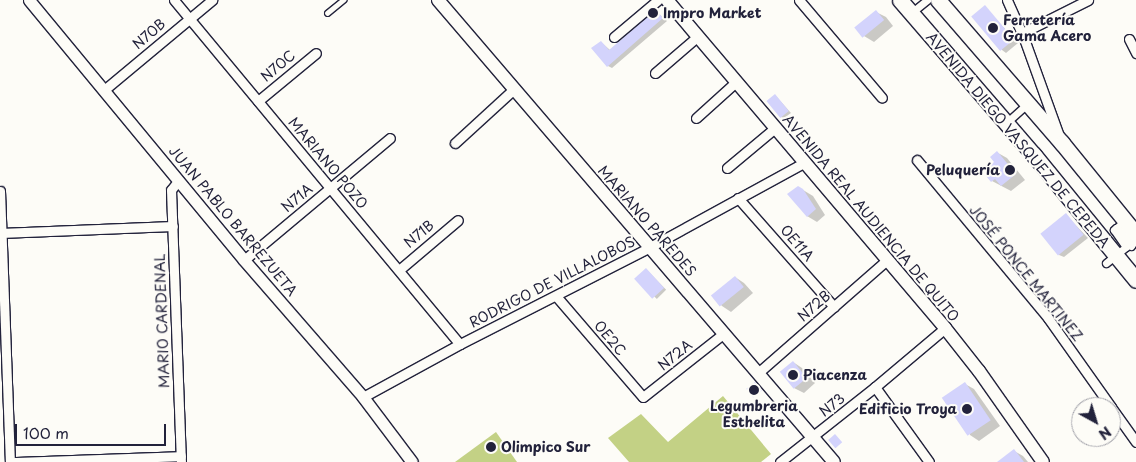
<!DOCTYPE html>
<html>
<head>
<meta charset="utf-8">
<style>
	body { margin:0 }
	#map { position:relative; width:1136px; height:462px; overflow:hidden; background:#fdfcf7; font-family:"Playpen Sans",sans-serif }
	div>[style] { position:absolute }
	.green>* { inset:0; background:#c3d185 }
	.shadow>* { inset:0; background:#0003; transform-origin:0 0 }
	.building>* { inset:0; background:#d3d3fc; transform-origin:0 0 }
	.roads { filter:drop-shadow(1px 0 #22223b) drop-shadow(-1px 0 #22223b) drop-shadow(0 1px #22223b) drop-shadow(0 -1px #22223b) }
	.service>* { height:4.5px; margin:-2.25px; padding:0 2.25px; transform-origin:2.25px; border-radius:2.25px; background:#fdfcf7 }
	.pedestrian>* { height:7px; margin:-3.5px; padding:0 3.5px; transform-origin:3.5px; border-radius:3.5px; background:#fdfcf7 }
	.minor>* { height:9px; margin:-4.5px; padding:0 4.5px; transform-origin:4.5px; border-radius:4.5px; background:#fdfcf7 }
	.tertiary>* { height:11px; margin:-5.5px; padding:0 5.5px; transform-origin:5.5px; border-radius:5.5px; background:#fdfcf7 }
	.secondary>* { height:12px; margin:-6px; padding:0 6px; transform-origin:6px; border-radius:6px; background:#fdfcf7 }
	.primary>* { height:15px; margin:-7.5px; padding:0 7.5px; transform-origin:7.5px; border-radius:7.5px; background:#fdfcf7 }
	.dots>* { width:14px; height:14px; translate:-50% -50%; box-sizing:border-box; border:2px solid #fdfcf7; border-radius:50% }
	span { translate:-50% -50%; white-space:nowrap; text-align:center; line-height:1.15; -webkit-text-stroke:4px #fdfcf7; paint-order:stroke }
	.poi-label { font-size:14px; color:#22223b; font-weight:700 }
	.left { translate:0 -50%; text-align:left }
	.right { translate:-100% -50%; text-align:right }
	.street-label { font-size:14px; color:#22223b }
	.north { position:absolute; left:1071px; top:397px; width:50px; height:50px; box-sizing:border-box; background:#fdfcf7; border:1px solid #a5a5ac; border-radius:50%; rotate:141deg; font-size:14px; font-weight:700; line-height:20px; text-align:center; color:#22223b }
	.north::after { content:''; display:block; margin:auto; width:18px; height:22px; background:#22223b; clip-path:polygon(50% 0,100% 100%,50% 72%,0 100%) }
	.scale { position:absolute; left:15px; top:424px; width:151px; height:22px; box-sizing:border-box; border:2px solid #22223b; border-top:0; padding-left:6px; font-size:15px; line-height:18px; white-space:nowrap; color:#22223b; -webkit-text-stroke:4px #fdfcf7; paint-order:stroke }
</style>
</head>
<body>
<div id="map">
	<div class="green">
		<div style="clip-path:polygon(723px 396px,771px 454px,761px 462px,629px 462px,608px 438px,641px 414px,668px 442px)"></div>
		<div style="clip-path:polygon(496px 432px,517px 462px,455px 462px)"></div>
	</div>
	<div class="shadow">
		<div style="clip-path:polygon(985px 7px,1018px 43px,1006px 53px,1002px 50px)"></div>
		<div style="clip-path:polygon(656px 11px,667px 21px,612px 68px,608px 66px,601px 42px,610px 50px)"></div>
		<div style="clip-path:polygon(876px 12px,886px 17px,893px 26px,874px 42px,864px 36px,857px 28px)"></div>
		<div style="clip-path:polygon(775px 95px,791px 113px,784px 118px,781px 117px)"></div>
		<div style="clip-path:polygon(998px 153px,1007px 158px,1025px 180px,1011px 191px,992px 181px,992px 173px)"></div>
		<div style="clip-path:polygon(798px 187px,813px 196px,825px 215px,817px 222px,807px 216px)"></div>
		<div style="clip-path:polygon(1066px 215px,1088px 238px,1064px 257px,1059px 255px)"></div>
		<div style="left:646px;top:269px;width:29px;height:13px;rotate:46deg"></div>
		<div style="clip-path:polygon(735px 277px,744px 283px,753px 293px,731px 312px,722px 306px,713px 296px)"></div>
		<div style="clip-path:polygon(793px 362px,802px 368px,815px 383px,804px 393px,794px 388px)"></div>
		<div style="clip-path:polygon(965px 384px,974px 389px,1000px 426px,979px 441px,970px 435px)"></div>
		<div style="clip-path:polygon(1014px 451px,1023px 456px,1028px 462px,1003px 462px)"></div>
	</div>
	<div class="building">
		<div style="left:985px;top:5px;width:45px;height:18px;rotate:50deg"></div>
		<div style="clip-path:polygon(656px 10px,663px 18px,607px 67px,591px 48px,601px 41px,609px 50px)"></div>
		<div style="left:876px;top:10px;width:13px;height:28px;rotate:51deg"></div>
		<div style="left:775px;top:94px;width:22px;height:11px;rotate:51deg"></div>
		<div style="clip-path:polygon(997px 151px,1016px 174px,1001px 186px,995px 179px,991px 182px,986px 176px,990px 173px,987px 169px,994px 162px,990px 157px)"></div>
		<div style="clip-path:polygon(798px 186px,803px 189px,816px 209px,807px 217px,787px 194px)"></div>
		<div style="left:1066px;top:213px;width:28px;height:33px;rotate:51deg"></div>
		<div style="left:646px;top:268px;width:27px;height:16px;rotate:48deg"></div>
		<div style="left:735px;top:276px;width:14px;height:31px;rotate:51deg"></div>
		<div style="left:793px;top:361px;width:22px;height:17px;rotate:51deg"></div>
		<div style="left:755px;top:382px;width:11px;height:11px;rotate:52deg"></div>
		<div style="left:965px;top:382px;width:46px;height:28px;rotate:56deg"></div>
		<div style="left:835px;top:434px;width:11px;height:9px;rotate:49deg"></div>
		<div style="clip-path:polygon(1014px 449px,1024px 462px,997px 462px)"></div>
	</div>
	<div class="roads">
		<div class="service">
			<div style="left:327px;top:13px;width:21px;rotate:-39deg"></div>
		</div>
		<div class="pedestrian">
			<div style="left:911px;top:13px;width:21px;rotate:-39deg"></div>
			<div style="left:1006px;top:123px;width:28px;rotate:-42deg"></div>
			<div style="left:1106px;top:263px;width:26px;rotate:-39deg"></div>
			<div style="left:1126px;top:247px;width:21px;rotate:-125deg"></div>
			<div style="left:1114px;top:230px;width:3px;rotate:-45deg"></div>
			<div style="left:1116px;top:228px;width:23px;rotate:50deg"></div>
			<div style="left:1131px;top:246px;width:2px;rotate:-63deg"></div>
			<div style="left:1132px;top:244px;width:22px;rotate:-126deg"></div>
			<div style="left:1119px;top:226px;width:3px;rotate:-45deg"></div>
			<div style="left:1121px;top:224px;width:23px;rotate:50deg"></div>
		</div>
		<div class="minor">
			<div style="left:174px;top:0;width:447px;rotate:50.3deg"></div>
			<div style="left:799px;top:0;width:128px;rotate:49.7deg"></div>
			<div style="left:1007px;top:0;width:36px;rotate:66deg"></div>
			<div style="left:1022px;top:33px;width:106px;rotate:70.2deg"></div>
			<div style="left:1022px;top:33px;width:74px;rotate:-26.6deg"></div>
			<div style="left:614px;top:37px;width:57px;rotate:-40.1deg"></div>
			<div style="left:1129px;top:39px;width:16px;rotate:63deg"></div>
			<div style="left:655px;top:73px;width:57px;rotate:-40.7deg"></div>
			<div style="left:104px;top:90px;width:141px;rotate:-39.8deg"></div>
			<div style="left:258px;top:101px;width:75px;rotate:-39.6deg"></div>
			<div style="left:696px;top:118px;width:55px;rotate:-42.1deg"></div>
			<div style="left:455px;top:143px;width:80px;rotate:-42.5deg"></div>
			<div style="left:917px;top:160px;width:205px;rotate:50.3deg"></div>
			<div style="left:1048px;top:318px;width:109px;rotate:54.7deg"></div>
			<div style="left:727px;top:168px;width:64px;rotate:-39.9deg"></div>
			<div style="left:178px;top:181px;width:11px;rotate:128deg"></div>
			<div style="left:171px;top:190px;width:272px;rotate:87.9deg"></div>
			<div style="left:0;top:191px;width:271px;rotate:87.9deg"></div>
			<div style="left:738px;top:198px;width:145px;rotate:48.6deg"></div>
			<div style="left:0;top:233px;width:173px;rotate:-2.3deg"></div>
			<div style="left:244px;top:260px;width:190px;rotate:-39.9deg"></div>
			<div style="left:399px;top:270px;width:77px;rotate:-40.3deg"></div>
			<div style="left:556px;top:296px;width:133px;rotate:49.3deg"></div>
			<div style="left:643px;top:397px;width:103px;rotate:-38.3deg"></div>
			<div style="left:759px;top:372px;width:169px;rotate:-41.2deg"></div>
			<div style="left:875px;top:387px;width:92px;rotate:54.2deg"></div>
			<div style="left:363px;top:397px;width:111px;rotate:-28.7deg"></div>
			<div style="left:460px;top:344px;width:213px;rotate:-27deg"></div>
			<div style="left:650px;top:247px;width:177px;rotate:-28.7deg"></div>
			<div style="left:1111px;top:407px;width:43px;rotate:54.5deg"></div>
			<div style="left:13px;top:462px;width:168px;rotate:-2deg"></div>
			<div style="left:780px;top:462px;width:121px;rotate:-38.3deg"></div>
			<div style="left:875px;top:387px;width:92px;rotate:-40.1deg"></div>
		</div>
		<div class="tertiary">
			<div style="left:29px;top:0;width:337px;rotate:50.4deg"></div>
			<div style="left:244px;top:260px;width:181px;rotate:49deg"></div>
			<div style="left:363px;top:397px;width:81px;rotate:53deg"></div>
		</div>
		<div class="secondary">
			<div style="left:438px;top:0;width:608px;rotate:49.4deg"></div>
			<div style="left:667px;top:0;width:430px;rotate:49.7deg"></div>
			<div style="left:945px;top:328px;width:55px;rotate:51.7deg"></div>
			<div style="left:979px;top:371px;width:111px;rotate:54.9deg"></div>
		</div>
		<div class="primary">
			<div style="left:900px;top:0;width:205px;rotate:49.2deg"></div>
			<div style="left:1034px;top:155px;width:161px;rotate:50.8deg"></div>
			<div style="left:938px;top:0;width:189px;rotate:49.1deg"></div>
			<div style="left:1062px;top:143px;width:117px;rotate:50.9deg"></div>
		</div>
	</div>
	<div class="dots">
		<div style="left:653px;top:13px;background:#22223b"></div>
		<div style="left:993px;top:28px;background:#22223b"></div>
		<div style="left:1010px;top:170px;background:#22223b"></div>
		<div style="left:793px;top:375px;background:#22223b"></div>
		<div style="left:754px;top:390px;background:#22223b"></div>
		<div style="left:967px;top:409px;background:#22223b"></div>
		<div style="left:491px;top:447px;background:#22223b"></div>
	</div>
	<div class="poi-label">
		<span class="left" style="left:663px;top:13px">Impro Market</span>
		<span class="left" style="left:1003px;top:28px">Ferretería<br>Gama Acero</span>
		<span class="right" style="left:1000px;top:170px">Peluquería</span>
		<span class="left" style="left:803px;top:375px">Piacenza</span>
		<span style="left:754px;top:414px">Legumbreria<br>Esthelita</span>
		<span class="right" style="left:957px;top:409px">Edificio Troya</span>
		<span class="left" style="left:501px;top:447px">Olimpico Sur</span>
	</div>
	<div class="street-label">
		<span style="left:149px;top:34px;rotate:-40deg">N70B</span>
		<span style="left:278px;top:66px;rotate:-40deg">N70C</span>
		<span style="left:1018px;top:140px;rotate:50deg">AVENIDA DIEGO VASQUEZ DE CEPEDA</span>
		<span style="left:328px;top:163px;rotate:50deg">MARIANO POZO</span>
		<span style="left:297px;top:198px;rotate:-40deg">N71A</span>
		<span style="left:871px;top:218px;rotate:50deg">AVENIDA REAL AUDIENCIA DE QUITO</span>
		<span style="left:233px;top:221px;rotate:50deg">JUAN PABLO BARREZUETA</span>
		<span style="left:647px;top:221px;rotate:49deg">MARIANO PAREDES</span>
		<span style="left:419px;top:234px;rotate:-40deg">N71B</span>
		<span style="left:797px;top:243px;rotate:49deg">OE11A</span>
		<span style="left:1026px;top:273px;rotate:51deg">JOSÉ PONCE MARTINEZ</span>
		<span style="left:552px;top:282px;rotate:-27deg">RODRIGO DE VILLALOBOS</span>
		<span style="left:814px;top:306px;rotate:-41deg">N72B</span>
		<span style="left:162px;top:321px;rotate:-92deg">MARIO CARDENAL</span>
		<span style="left:610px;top:338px;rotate:50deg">OE2C</span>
		<span style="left:675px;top:355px;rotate:-39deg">N72A</span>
		<span style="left:832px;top:405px;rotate:-39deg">N73</span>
	</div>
	<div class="north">N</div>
	<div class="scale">100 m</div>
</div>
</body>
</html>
